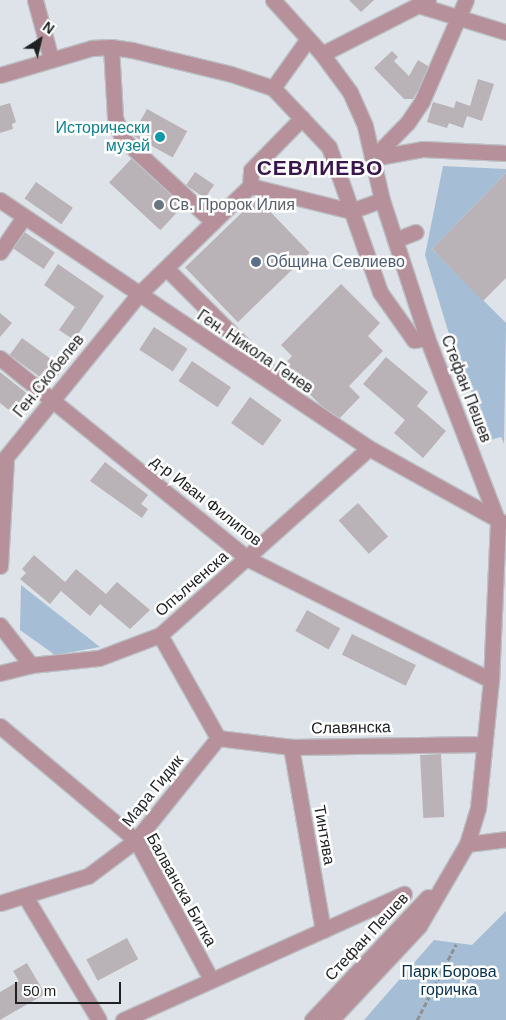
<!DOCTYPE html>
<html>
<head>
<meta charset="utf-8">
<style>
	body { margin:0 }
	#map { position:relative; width:506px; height:1020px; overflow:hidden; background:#dde3e8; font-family:Helvetica,sans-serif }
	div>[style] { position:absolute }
	.green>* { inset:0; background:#a5bed5 }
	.building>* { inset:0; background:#b9b3b7; transform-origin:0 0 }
	.path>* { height:2.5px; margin-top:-1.25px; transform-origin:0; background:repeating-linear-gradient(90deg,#8d9195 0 5px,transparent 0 7.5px) }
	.roads { filter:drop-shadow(1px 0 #bbc0c4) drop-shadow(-1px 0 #bbc0c4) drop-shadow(0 1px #bbc0c4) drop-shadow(0 -1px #bbc0c4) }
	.minor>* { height:15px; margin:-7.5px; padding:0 7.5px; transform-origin:7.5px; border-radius:7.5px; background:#b6919b }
	.dots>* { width:14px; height:14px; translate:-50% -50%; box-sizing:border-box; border:2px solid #fff; border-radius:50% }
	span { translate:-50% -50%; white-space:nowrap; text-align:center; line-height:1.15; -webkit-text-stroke:5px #fff; paint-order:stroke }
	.culture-label { font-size:16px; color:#0d838f }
	.right { translate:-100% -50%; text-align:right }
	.worship-label { font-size:16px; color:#5b616d }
	.left { translate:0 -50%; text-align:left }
	.service-label { font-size:16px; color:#4e5e75 }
	.street-label { font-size:16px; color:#1e2022 }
	.park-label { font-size:16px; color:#063151 }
	.district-label { font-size:21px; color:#3a154b; font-weight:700; letter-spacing:1px }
	.north { position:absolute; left:15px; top:15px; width:50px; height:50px; -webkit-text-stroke:4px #fff; paint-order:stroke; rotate:35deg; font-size:14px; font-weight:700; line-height:20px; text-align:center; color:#1e2022 }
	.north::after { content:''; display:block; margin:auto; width:18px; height:22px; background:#1e2022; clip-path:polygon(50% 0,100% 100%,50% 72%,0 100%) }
	.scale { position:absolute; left:15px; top:982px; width:106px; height:22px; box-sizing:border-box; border:2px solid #1e2022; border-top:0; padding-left:6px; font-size:15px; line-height:18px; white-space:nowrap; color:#1e2022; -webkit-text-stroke:4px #fff; paint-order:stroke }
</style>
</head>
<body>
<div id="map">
	<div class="green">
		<div style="clip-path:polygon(443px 166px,506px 169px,506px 173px,432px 249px,506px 323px,504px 444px,501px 437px,490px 440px,452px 344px,425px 255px)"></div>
		<div style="clip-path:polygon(21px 585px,100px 647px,55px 655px,20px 630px)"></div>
		<div style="clip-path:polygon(506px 911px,506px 1020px,364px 1020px,434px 940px,472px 945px)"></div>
	</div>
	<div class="building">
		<div style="clip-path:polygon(349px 0,374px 0,361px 12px)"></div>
		<div style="clip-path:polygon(392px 51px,398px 57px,394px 61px,409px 76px,418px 60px,431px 68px,413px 99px,404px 99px,374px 68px)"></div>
		<div style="clip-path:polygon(478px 79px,494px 84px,482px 121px,467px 116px,463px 128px,449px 123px,447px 128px,427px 122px,433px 102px,454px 108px,456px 101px,470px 106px)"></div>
		<div style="clip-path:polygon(10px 103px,16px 122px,12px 124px,13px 129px,0 133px,0 106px)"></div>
		<div style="left:147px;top:109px;width:46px;height:30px;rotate:29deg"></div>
		<div style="left:133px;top:157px;width:70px;height:35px;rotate:43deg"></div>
		<div style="left:195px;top:172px;width:23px;height:16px;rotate:34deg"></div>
		<div style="clip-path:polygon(506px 173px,506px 278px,483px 301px,432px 249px)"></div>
		<div style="left:36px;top:182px;width:45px;height:20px;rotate:35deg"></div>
		<div style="left:257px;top:198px;width:76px;height:100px;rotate:46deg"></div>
		<div style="left:20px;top:229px;width:42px;height:20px;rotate:34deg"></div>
		<div style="clip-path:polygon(58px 264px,104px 296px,74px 340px,59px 330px,75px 307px,44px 285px)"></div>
		<div style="clip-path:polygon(341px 284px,380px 323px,368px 336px,383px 351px,349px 386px,360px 397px,337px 421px,282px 367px,292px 356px,281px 345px)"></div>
		<div style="clip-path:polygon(0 313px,12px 323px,0 337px)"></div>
		<div style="left:154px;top:327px;width:40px;height:27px;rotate:33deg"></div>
		<div style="left:22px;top:338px;width:51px;height:21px;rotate:36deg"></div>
		<div style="clip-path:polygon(386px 357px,428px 392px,417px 406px,446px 431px,423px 458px,394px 433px,405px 420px,363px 384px)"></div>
		<div style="left:192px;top:361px;width:47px;height:24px;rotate:34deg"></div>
		<div style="clip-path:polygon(0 372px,34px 399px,19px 418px,0 403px)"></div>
		<div style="left:250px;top:397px;width:39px;height:32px;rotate:36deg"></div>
		<div style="clip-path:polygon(105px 462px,148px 495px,141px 504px,148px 509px,142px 518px,90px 481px)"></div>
		<div style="left:358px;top:503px;width:45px;height:26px;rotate:48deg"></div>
		<div style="clip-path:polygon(34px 555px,65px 582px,76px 569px,106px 594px,117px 582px,150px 610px,130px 629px,100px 604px,90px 616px,61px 591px,50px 604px,20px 579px,26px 573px,22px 569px)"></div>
		<div style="left:307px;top:610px;width:38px;height:24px;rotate:29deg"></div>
		<div style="left:352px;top:634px;width:71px;height:23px;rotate:26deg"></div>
		<div style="left:441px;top:754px;width:63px;height:21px;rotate:87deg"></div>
		<div style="left:127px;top:938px;width:24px;height:46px;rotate:62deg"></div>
		<div style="clip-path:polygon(27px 963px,45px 994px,0 1020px,0 992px,19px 981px,13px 971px)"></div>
	</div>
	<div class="path">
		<div style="left:417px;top:1020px;width:85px;rotate:-62.8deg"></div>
	</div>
	<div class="roads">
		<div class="minor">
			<div style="left:35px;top:0;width:61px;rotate:74.8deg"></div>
			<div style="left:273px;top:0;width:73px;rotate:47.8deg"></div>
			<div style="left:322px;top:54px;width:47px;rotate:53.6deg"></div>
			<div style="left:350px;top:92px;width:37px;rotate:66deg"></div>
			<div style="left:365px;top:126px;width:76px;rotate:77.1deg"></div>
			<div style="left:382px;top:200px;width:145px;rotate:71.9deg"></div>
			<div style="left:427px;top:338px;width:197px;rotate:68.9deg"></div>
			<div style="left:498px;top:522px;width:158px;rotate:92.5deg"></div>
			<div style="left:491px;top:680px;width:129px;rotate:95.8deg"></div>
			<div style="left:478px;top:808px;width:38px;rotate:107deg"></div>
			<div style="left:467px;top:844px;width:95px;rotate:120.3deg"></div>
			<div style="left:419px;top:926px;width:129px;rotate:133.1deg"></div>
			<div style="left:418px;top:5px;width:92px;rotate:17.1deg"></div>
			<div style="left:111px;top:47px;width:70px;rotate:86.7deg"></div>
			<div style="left:115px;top:117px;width:22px;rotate:72deg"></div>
			<div style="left:122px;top:138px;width:124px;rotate:42.7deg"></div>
			<div style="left:322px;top:54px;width:119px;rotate:-27deg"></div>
			<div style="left:0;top:75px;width:96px;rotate:-16.4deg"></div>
			<div style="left:92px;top:48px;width:19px;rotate:-3deg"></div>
			<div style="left:111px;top:47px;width:21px;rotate:8deg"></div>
			<div style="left:132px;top:50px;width:102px;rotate:13.6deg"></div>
			<div style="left:231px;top:74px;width:44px;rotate:18.4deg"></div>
			<div style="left:273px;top:88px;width:81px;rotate:46.5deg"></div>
			<div style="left:329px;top:147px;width:154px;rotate:70.6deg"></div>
			<div style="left:380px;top:292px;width:59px;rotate:54.7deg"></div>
			<div style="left:414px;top:340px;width:13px;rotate:-9deg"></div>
			<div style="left:273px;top:88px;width:60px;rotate:-54.5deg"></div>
			<div style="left:373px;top:158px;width:50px;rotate:-45.8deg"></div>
			<div style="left:408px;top:122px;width:25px;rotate:-56deg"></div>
			<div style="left:422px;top:101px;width:110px;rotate:-66.5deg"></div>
			<div style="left:373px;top:158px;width:51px;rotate:-10.2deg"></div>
			<div style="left:423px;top:149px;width:83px;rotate:2.8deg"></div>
			<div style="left:250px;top:186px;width:16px;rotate:-86deg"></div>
			<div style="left:251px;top:170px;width:73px;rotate:-45.6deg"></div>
			<div style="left:0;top:200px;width:445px;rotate:33.9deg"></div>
			<div style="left:369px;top:448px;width:152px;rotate:29.1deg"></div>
			<div style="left:395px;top:240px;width:22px;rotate:-21deg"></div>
			<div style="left:0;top:252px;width:42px;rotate:-55.6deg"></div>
			<div style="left:167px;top:269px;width:158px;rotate:45deg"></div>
			<div style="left:0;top:358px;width:319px;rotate:39deg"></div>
			<div style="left:248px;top:559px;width:271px;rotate:26.5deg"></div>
			<div style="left:0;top:566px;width:109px;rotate:-86.8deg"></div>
			<div style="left:6px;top:457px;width:209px;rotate:-50.8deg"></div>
			<div style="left:138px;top:295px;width:156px;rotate:-44.2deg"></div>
			<div style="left:250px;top:186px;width:104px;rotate:13.9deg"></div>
			<div style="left:351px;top:211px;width:33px;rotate:-20deg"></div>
			<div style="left:0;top:625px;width:51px;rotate:52.2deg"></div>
			<div style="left:0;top:673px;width:32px;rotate:-14deg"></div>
			<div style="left:31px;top:665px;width:68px;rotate:-5.9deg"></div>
			<div style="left:99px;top:658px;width:65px;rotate:-20.7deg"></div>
			<div style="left:160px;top:635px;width:280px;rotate:-41.8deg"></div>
			<div style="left:0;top:726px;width:177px;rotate:40deg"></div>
			<div style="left:136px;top:840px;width:158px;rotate:61.7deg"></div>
			<div style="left:218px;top:738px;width:74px;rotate:7deg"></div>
			<div style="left:291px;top:747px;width:193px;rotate:-0.9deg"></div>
			<div style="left:291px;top:747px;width:186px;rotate:80.1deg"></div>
			<div style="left:467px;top:844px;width:39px;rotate:-7deg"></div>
			<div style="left:25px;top:896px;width:144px;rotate:59.2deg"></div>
			<div style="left:0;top:903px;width:92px;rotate:-17.1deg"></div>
			<div style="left:88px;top:876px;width:60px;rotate:-36.9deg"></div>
			<div style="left:136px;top:840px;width:131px;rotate:-51.2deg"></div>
			<div style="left:218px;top:738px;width:118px;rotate:-119.4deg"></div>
			<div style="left:123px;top:1020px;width:308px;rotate:-24.2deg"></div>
			<div style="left:312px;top:1020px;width:169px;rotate:-46.7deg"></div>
		</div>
	</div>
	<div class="dots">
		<div style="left:160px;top:137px;background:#0f9aa8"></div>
		<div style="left:159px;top:205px;background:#6b7280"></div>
		<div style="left:256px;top:262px;background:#5c6f8a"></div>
	</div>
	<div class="culture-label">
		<span class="right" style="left:150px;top:137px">Исторически<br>музей</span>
	</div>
	<div class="worship-label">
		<span class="left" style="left:169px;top:205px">Св. Пророк Илия</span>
	</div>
	<div class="service-label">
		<span class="left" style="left:266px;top:262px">Община Севлиево</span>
	</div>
	<div class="street-label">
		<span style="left:255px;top:352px;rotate:34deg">Ген. Никола Генев</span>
		<span style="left:49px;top:376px;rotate:-51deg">Ген.Скобелев</span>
		<span style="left:466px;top:389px;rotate:69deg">Стефан Пешев</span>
		<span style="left:206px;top:501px;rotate:38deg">д-р Иван Филипов</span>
		<span style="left:192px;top:584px;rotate:-41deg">Опълченска</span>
		<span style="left:351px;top:728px;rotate:-1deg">Славянска</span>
		<span style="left:153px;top:791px;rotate:-51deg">Мара Гидик</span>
		<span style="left:324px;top:835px;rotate:80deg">Тинтява</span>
		<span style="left:181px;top:890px;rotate:61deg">Балванска Битка</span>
		<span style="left:367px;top:937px;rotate:-47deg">Стефан Пешев</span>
	</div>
	<div class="park-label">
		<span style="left:449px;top:981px">Парк Борова<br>горичка</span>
	</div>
	<div class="district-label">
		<span style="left:320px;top:168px">СЕВЛИЕВО</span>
	</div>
	<div class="north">N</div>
	<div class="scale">50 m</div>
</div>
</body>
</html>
